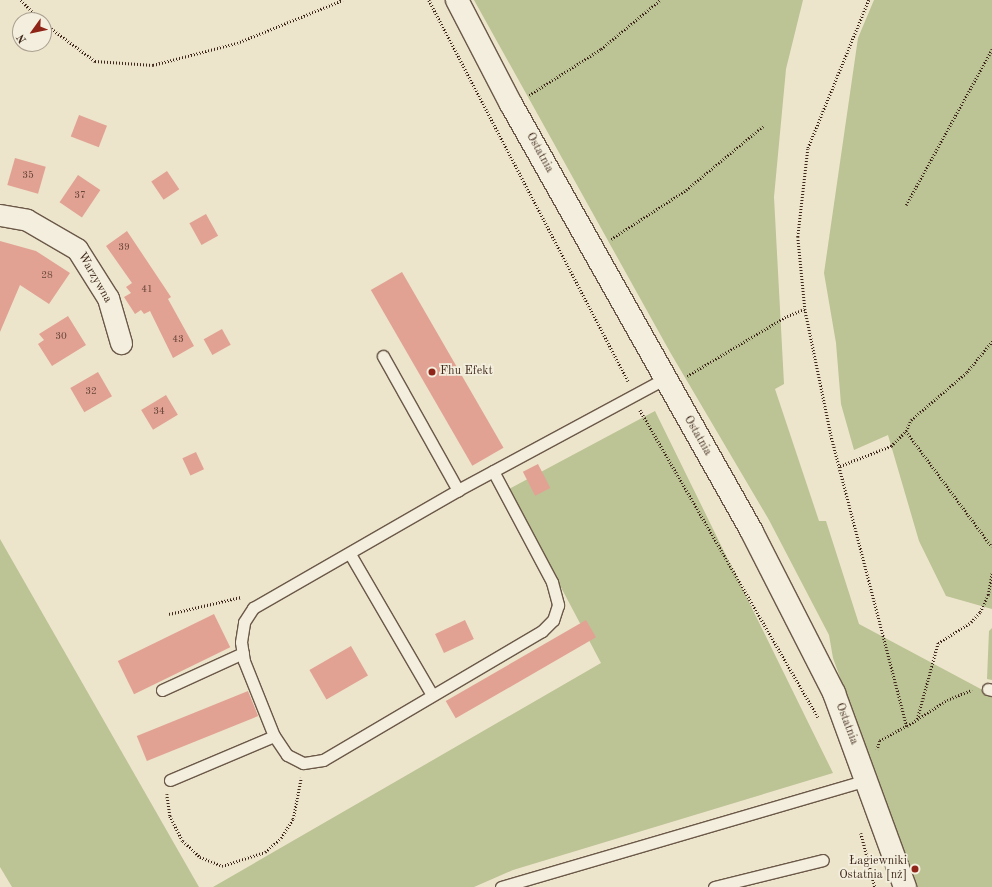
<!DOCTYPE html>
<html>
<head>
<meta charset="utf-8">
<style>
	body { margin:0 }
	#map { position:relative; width:992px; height:887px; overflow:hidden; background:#ece5cb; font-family:"Old Standard TT",serif }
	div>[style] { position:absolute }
	.green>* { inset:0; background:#bcc395 }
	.building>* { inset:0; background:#e2a293; transform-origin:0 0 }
	.path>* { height:2.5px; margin-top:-1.25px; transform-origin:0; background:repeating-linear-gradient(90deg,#40291c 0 1px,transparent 0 3px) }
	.roads { filter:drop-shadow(1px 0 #6b5848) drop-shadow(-1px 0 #6b5848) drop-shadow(0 1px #6b5848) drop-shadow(0 -1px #6b5848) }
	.service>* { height:11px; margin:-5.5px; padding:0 5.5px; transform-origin:5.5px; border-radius:5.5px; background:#f3eedd }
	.minor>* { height:21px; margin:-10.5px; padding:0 10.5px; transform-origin:10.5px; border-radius:10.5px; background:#f3eedd }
	.tertiary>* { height:22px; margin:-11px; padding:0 11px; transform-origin:11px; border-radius:11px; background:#f3eedd }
	.dots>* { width:11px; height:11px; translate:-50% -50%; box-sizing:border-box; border:2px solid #f3eedd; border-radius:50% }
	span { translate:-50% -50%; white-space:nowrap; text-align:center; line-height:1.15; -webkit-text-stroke:3.5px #f3eedd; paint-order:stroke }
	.number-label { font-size:10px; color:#68473a }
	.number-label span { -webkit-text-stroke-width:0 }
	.street-label { font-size:12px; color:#40291c }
	.poi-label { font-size:12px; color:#40291c }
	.left { translate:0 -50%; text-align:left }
	.right { translate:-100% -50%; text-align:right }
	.north { position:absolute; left:12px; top:12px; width:40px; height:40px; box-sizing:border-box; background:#f3eedd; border:1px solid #ab9f90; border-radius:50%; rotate:237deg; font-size:11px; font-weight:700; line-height:16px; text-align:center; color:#40291c }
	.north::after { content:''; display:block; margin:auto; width:14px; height:18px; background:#8f2418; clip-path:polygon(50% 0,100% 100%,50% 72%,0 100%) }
</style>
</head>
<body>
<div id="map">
	<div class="green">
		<div style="clip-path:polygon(474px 0,803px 0,786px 69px,774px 197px,784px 384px,775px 389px,819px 521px,826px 521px,859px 624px,992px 695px,992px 887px,916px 887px,833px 658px,829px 635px,769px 520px,670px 352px)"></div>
		<div style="clip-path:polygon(874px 0,992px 0,992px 609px,946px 596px,919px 541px,888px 435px,854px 450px,841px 404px,836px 343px,824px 273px,858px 38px)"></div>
		<div style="clip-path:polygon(655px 411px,833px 773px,513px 870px,474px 887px,213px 887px,601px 663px,509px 489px)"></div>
		<div style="clip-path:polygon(0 539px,199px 887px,12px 887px,0 867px)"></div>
		<div style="clip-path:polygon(992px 628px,992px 680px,987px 679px,989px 631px)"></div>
	</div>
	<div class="building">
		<div style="left:79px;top:115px;width:30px;height:23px;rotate:21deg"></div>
		<div style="left:15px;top:158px;width:32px;height:28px;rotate:16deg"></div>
		<div style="left:167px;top:171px;width:22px;height:19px;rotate:56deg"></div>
		<div style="left:78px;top:175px;width:27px;height:33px;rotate:34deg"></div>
		<div style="left:206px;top:214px;width:25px;height:19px;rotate:61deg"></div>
		<div style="clip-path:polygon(127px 231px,171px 297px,168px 299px,194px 346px,173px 358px,150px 311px,144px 314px,141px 310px,135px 314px,124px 297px,131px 293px,126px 287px,132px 283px,106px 246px)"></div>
		<div style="clip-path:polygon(0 241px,36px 251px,70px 273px,49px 304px,20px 285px,0 332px)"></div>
		<div style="left:402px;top:272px;width:203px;height:36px;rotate:60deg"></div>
		<div style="clip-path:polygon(68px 316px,86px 345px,52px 366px,38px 344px,44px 340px,39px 334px)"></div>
		<div style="left:222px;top:329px;width:18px;height:21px;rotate:61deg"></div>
		<div style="left:98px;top:372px;width:28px;height:32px;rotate:60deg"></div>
		<div style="left:166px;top:395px;width:23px;height:29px;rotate:59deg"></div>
		<div style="left:196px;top:452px;width:19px;height:15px;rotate:65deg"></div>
		<div style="left:538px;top:464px;width:27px;height:17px;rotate:63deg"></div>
		<div style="left:214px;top:614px;width:37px;height:107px;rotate:64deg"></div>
		<div style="left:465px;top:620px;width:21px;height:33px;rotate:65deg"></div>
		<div style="left:586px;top:620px;width:20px;height:162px;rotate:60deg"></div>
		<div style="left:351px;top:646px;width:34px;height:48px;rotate:60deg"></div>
		<div style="left:248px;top:691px;width:27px;height:120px;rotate:68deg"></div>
	</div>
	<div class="path">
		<div style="left:21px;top:0;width:28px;rotate:46deg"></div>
		<div style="left:429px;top:0;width:430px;rotate:62.4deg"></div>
		<div style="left:869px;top:0;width:161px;rotate:112.3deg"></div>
		<div style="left:808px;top:149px;width:89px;rotate:96.5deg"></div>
		<div style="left:798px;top:237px;width:72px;rotate:84.4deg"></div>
		<div style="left:805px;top:309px;width:129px;rotate:78.3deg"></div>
		<div style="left:831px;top:435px;width:301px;rotate:75.4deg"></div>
		<div style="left:907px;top:726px;width:31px;rotate:151deg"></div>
		<div style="left:880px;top:741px;width:9px;rotate:108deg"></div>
		<div style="left:44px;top:23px;width:64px;rotate:36.7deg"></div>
		<div style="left:95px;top:61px;width:58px;rotate:3.9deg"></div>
		<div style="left:153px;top:65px;width:87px;rotate:-14.7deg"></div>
		<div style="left:237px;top:43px;width:114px;rotate:-22.1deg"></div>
		<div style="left:529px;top:95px;width:85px;rotate:-32.6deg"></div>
		<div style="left:601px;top:49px;width:77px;rotate:-39.7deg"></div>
		<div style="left:906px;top:205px;width:178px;rotate:-61.1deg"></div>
		<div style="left:611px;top:239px;width:90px;rotate:-33.2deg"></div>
		<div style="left:686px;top:190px;width:100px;rotate:-39.7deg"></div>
		<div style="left:687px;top:376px;width:117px;rotate:-31deg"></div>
		<div style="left:787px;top:316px;width:19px;rotate:-21deg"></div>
		<div style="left:640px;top:410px;width:355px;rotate:59.9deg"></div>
		<div style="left:906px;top:431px;width:144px;rotate:53.4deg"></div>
		<div style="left:840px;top:466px;width:55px;rotate:-21.4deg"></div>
		<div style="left:891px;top:446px;width:21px;rotate:-45deg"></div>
		<div style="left:906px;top:431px;width:12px;rotate:-66deg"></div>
		<div style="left:911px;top:420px;width:74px;rotate:-40.6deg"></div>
		<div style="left:967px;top:372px;width:40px;rotate:-51deg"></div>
		<div style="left:169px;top:614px;width:74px;rotate:-13.3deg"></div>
		<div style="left:917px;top:719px;width:79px;rotate:-74.6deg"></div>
		<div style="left:938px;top:643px;width:39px;rotate:-32deg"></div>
		<div style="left:971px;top:622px;width:13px;rotate:-48deg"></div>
		<div style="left:980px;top:612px;width:19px;rotate:-65deg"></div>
		<div style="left:988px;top:595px;width:22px;rotate:-80deg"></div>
		<div style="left:907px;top:726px;width:48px;rotate:-33deg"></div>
		<div style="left:947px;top:700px;width:27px;rotate:-22deg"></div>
		<div style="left:167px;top:794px;width:22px;rotate:82deg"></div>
		<div style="left:170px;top:816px;width:28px;rotate:63deg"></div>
		<div style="left:183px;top:841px;width:23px;rotate:43deg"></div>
		<div style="left:200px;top:857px;width:24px;rotate:22deg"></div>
		<div style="left:222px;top:866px;width:45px;rotate:-18deg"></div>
		<div style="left:265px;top:852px;width:21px;rotate:-41deg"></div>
		<div style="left:281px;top:838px;width:22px;rotate:-58deg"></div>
		<div style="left:293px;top:819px;width:42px;rotate:-79deg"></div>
		<div style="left:861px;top:833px;width:56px;rotate:75.5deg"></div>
	</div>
	<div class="roads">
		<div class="service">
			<div style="left:383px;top:356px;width:154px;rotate:60.8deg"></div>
			<div style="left:493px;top:471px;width:126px;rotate:62deg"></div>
			<div style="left:552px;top:582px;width:24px;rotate:75deg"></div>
			<div style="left:558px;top:605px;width:16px;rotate:108deg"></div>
			<div style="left:553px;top:620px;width:16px;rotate:135deg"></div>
			<div style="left:542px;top:631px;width:254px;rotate:149.5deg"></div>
			<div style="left:323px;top:760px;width:20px;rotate:171deg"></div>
			<div style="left:303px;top:763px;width:18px;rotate:-153deg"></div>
			<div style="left:287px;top:755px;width:23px;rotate:-124deg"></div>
			<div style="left:274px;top:736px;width:81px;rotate:-111.8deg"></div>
			<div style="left:244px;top:661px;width:19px;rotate:-99deg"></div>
			<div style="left:241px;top:642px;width:20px;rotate:-81deg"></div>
			<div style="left:244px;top:622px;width:17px;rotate:-57deg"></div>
			<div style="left:253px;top:608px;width:237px;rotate:-29.9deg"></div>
			<div style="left:458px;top:490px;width:234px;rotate:-28.3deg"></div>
			<div style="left:350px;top:554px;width:163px;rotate:59.8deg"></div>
			<div style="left:988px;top:689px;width:4px;rotate:14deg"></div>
			<div style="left:162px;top:690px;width:89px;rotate:-24.6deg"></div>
			<div style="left:170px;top:780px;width:113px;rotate:-22.9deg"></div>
			<div style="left:501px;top:887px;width:382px;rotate:-16.3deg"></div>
			<div style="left:714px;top:887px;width:112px;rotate:-13.9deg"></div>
		</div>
		<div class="minor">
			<div style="left:0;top:215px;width:27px;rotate:10deg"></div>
			<div style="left:27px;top:220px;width:58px;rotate:30.1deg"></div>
			<div style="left:77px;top:249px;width:58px;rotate:57.7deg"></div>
			<div style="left:108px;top:298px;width:47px;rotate:73.9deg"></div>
		</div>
		<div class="tertiary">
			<div style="left:457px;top:0;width:117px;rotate:62.6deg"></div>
			<div style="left:511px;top:104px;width:491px;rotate:60.6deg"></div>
			<div style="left:752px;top:532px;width:181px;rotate:63deg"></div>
			<div style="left:834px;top:693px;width:207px;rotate:69.9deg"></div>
		</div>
	</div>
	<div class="dots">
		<div style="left:432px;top:372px;background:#8f2418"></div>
		<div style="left:915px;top:869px;background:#8f2418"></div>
	</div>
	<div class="number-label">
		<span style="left:28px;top:176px">35</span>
		<span style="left:80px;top:196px">37</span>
		<span style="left:124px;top:248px">39</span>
		<span style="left:47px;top:276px">28</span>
		<span style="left:147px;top:290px">41</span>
		<span style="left:61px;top:337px">30</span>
		<span style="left:178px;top:340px">43</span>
		<span style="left:91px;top:392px">32</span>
		<span style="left:159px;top:412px">34</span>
	</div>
	<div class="street-label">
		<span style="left:539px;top:153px;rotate:61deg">Ostatnia</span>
		<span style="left:94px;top:278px;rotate:60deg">Warzywna</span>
		<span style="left:697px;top:436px;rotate:60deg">Ostatnia</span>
		<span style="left:846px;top:724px;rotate:69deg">Ostatnia</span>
	</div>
	<div class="poi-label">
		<span class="left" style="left:440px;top:372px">Fhu Efekt</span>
		<span class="right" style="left:907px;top:869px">Łagiewniki<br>Ostatnia [nż]</span>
	</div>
	<div class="north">N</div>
</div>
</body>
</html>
